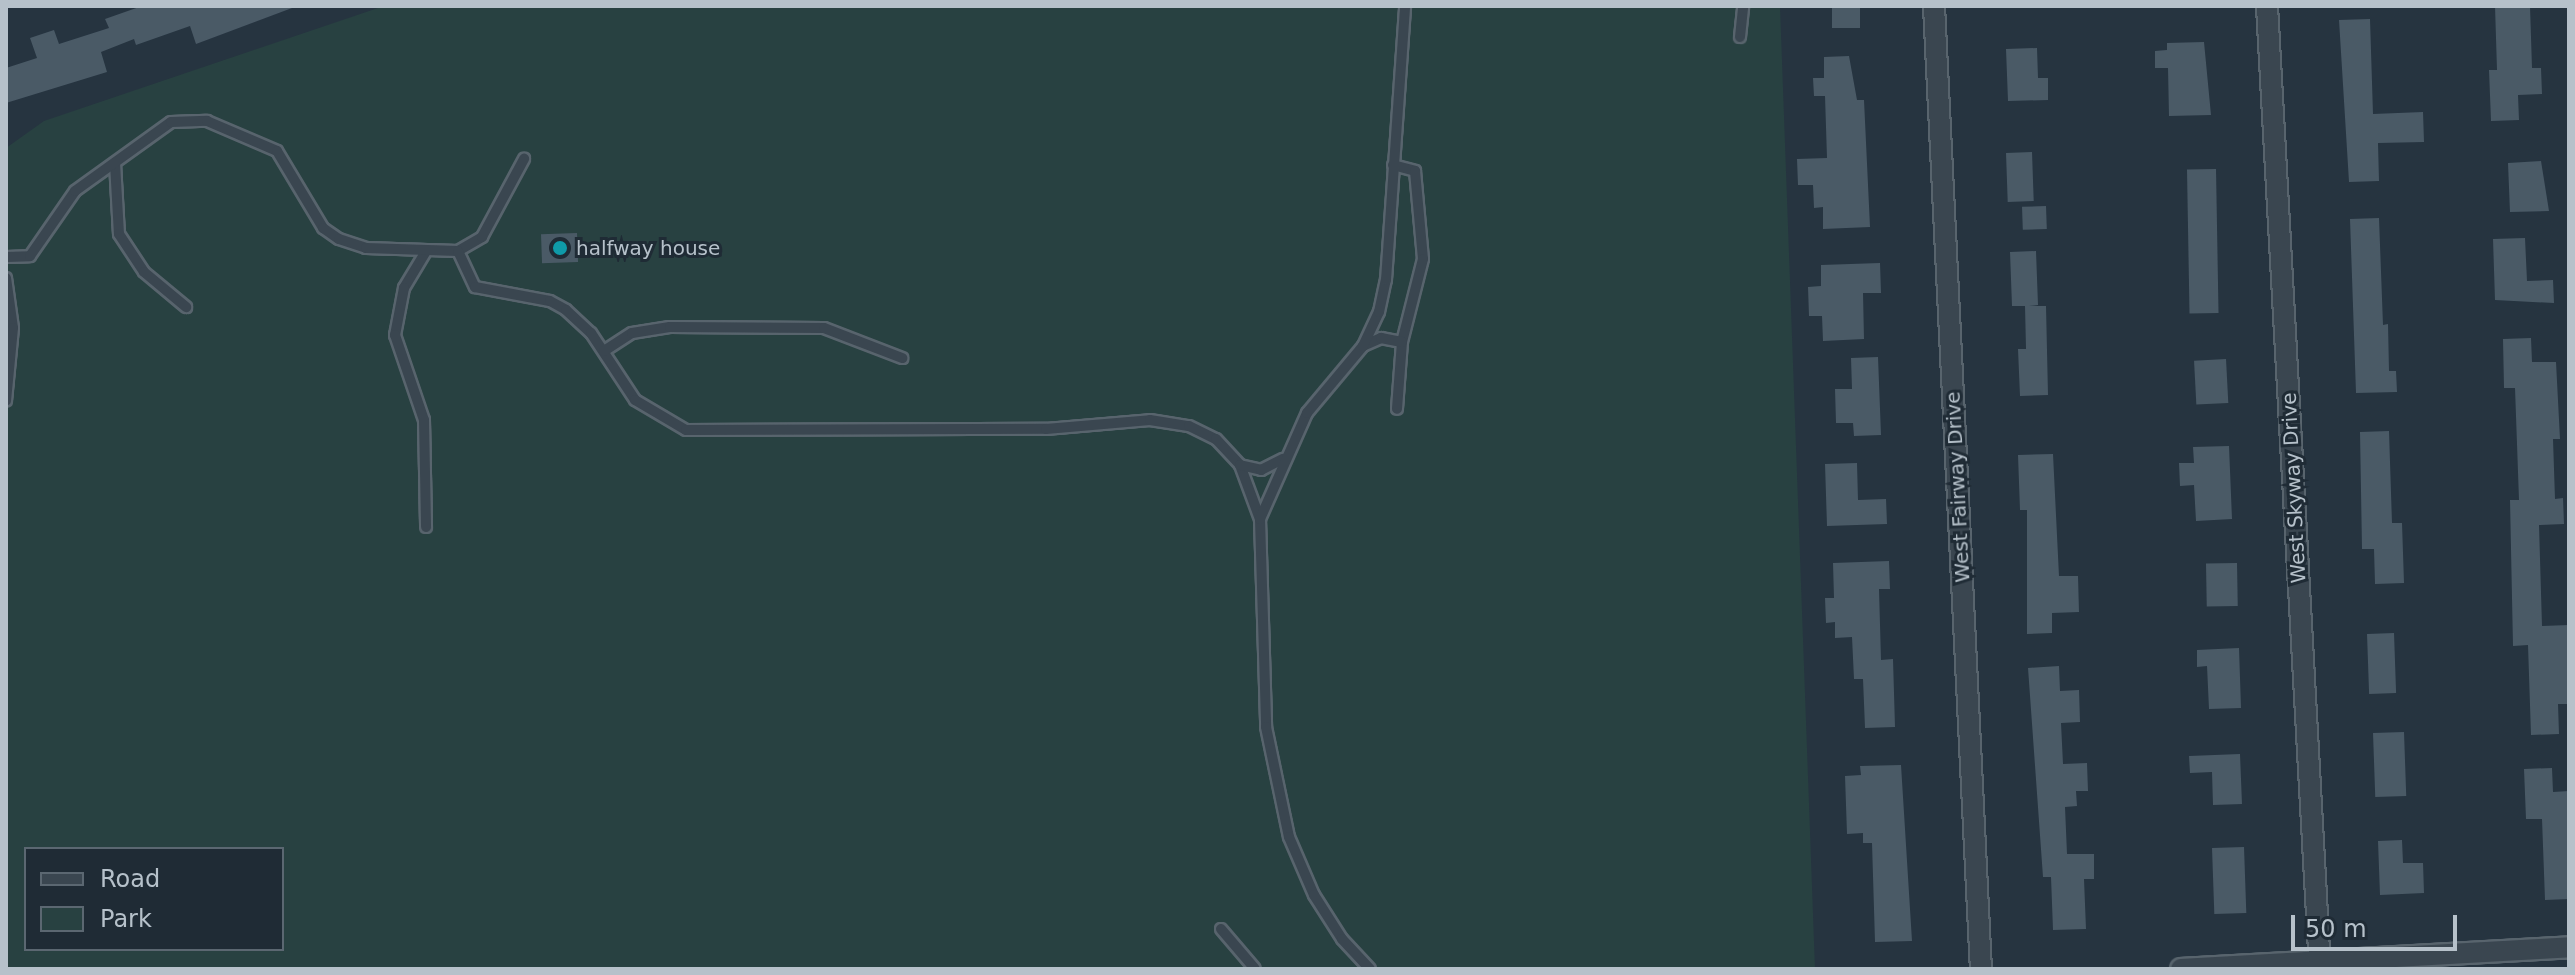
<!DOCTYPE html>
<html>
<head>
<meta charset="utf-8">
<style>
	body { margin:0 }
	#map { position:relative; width:2575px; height:975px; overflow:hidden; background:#263440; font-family:"DejaVu Sans",sans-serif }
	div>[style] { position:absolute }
	.green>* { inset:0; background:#284141 }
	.building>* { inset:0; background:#4a5a66; transform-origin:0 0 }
	.roads { filter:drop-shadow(2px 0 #58646d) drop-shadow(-2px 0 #58646d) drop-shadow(0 2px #58646d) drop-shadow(0 -2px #58646d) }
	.service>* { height:10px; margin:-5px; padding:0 5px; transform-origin:5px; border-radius:5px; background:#3a4650 }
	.minor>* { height:20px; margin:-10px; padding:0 10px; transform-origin:10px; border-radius:10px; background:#3a4650 }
	.dots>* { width:22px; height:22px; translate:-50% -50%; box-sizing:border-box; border:4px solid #1f2b35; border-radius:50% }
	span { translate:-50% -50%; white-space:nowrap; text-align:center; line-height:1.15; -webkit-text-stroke:6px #1f2b35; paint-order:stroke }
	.poi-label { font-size:20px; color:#b6c1ca }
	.left { translate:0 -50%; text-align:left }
	.street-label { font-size:20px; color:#b6c1ca }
	.frame { position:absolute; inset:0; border:8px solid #b6c1ca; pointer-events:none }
	.legend { position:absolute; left:24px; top:847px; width:260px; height:104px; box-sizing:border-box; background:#1f2b35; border:2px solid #5b6771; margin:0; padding:10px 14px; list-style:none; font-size:24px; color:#b6c1ca }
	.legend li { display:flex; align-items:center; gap:16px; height:40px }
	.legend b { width:40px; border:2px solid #5b6771 }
	.scale { position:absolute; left:2291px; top:915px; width:166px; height:36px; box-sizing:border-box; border:4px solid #b6c1ca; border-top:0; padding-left:10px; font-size:24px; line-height:28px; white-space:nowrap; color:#b6c1ca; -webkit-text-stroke:6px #1f2b35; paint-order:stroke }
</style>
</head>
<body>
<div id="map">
	<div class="green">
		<div style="clip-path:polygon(evenodd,384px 6px,1780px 6px,1815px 969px,6px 969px,6px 148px,44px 121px,384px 6px,26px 849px,282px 849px,282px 949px,26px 949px,26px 849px)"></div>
	</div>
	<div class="building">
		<div style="clip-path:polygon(142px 6px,292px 8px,196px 44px,190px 26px,136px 45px,134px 39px,101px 52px,107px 72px,6px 103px,6px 68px,37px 58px,30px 38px,54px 30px,59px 44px,109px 28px,105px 19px)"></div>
		<div style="left:1832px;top:6px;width:28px;height:22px"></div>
		<div style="clip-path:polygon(2495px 6px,2530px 6px,2532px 68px,2541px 68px,2542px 94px,2518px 95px,2519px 120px,2491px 121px,2489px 70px,2497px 70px)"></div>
		<div style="clip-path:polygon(2370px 19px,2373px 114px,2423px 112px,2424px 142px,2378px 143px,2379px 181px,2349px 182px,2339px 20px)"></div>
		<div style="clip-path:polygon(2204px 42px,2211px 115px,2169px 116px,2168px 68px,2155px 68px,2155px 51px,2167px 50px,2167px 43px)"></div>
		<div style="clip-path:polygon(2037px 48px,2038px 78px,2048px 78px,2048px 100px,2008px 101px,2006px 49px)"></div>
		<div style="clip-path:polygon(1849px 56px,1857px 100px,1864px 100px,1870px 227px,1823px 229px,1823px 207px,1814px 208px,1813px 185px,1798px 185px,1797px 159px,1827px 158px,1825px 96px,1814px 96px,1813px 78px,1824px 78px,1824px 57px)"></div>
		<div style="left:2032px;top:152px;width:49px;height:26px;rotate:88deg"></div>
		<div style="clip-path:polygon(2541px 161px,2549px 211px,2510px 212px,2508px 163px)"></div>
		<div style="left:2216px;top:169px;width:144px;height:29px;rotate:89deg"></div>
		<div style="left:2046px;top:206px;width:23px;height:24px;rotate:88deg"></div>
		<div style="clip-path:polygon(2379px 218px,2383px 325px,2388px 324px,2389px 371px,2396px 371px,2397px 392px,2356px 393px,2350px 219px)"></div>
		<div style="left:577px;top:233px;width:29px;height:36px;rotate:88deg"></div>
		<div style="clip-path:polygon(2525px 238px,2527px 281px,2553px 280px,2554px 303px,2495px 300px,2493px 239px)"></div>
		<div style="clip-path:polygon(2036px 251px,2038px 305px,2029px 306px,2046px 306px,2048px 395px,2020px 396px,2018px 349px,2026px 349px,2025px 306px,2012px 306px,2010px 252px)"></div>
		<div style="clip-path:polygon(1880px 263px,1881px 293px,1863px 293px,1864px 339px,1823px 341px,1822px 316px,1809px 316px,1808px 287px,1821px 286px,1821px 265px)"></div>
		<div style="clip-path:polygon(2531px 338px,2532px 362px,2556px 362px,2560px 439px,2553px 439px,2555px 499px,2563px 498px,2564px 524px,2539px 525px,2542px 626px,2569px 625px,2569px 704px,2558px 704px,2559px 734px,2531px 735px,2528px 645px,2513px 646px,2510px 500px,2519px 500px,2515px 388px,2504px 388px,2503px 339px)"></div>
		<div style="clip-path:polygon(1878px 357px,1881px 435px,1854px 436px,1853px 423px,1836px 423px,1835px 389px,1852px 389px,1851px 358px)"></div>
		<div style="left:2226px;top:359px;width:44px;height:32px;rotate:87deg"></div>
		<div style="clip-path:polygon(2389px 431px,2392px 523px,2402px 523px,2404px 583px,2375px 584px,2374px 549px,2362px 549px,2360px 432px)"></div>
		<div style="clip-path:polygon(2229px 446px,2232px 519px,2196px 521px,2194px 485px,2180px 486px,2179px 463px,2194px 463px,2193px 447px)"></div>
		<div style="clip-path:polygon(2053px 454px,2059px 576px,2078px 576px,2079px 612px,2052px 613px,2052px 633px,2027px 634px,2027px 510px,2020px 510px,2018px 455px)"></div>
		<div style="clip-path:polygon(1857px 463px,1858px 500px,1886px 499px,1887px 524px,1827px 526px,1825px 464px)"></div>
		<div style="clip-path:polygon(1889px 561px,1890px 589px,1879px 589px,1881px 660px,1893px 659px,1895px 727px,1865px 728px,1863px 679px,1854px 679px,1852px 637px,1835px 638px,1835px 622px,1826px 623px,1825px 598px,1834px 598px,1833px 563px)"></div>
		<div style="left:2237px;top:563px;width:43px;height:31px;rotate:89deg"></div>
		<div style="left:2394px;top:633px;width:60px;height:27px;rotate:88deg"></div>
		<div style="clip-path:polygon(2239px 648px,2241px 708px,2209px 709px,2207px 666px,2197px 667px,2197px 650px)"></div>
		<div style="clip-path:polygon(2059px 666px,2060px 691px,2079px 690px,2080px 722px,2061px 723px,2063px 764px,2087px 763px,2088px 791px,2076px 791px,2077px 806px,2065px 807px,2067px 854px,2094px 854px,2094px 879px,2084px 879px,2086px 929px,2053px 930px,2051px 877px,2043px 877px,2028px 668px)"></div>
		<div style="left:2404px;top:732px;width:64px;height:31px;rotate:88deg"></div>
		<div style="clip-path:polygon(2240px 754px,2242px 804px,2213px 805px,2212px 772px,2190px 773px,2189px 756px)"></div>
		<div style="clip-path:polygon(1901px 765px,1912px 941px,1875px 942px,1872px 843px,1863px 843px,1863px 833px,1847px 834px,1845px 776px,1861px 775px,1860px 766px)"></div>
		<div style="clip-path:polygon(2552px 768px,2553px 792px,2569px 791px,2569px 899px,2545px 900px,2542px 819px,2526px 819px,2524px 769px)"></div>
		<div style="clip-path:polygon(2402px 840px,2403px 863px,2423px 863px,2424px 893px,2380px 895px,2378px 841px)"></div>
		<div style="left:2244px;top:847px;width:66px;height:32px;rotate:88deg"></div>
	</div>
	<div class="roads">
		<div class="service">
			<div style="left:1740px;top:37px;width:31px;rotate:-84deg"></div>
			<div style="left:115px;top:163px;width:71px;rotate:86.8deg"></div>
			<div style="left:119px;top:234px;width:45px;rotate:56.7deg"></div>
			<div style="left:144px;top:272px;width:55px;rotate:39.8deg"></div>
			<div style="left:1393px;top:165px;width:23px;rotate:15deg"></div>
			<div style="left:1415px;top:171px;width:88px;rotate:84.8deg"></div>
			<div style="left:1423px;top:259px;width:86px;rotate:104.2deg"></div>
			<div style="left:1402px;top:342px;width:67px;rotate:94.3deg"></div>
			<div style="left:458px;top:251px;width:28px;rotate:-30deg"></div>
			<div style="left:482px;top:237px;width:89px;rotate:-61.7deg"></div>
			<div style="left:425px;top:253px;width:41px;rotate:121deg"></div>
			<div style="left:404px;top:288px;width:48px;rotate:100.8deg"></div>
			<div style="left:395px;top:335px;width:90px;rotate:71.2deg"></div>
			<div style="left:424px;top:420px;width:107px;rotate:88.9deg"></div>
			<div style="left:6px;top:257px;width:24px;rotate:-2deg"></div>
			<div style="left:30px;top:256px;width:79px;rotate:-55.3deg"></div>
			<div style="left:75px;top:191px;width:118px;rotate:-35.7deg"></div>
			<div style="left:171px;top:122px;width:36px;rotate:-2deg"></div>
			<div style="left:207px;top:121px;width:76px;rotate:23.2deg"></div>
			<div style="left:277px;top:151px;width:90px;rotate:59.1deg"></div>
			<div style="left:323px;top:228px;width:19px;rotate:35deg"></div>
			<div style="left:339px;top:239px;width:28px;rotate:18deg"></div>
			<div style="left:366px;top:248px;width:92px;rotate:1.9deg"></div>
			<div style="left:458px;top:251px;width:40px;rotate:65deg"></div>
			<div style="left:475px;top:287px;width:76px;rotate:10.6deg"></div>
			<div style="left:550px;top:301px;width:18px;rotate:29deg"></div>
			<div style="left:566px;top:310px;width:34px;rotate:43deg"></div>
			<div style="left:591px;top:333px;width:80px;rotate:56.7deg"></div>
			<div style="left:635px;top:400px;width:59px;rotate:30.5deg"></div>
			<div style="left:686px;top:430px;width:360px;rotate:-0.2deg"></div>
			<div style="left:1046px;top:429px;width:104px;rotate:-4.9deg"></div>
			<div style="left:1150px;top:420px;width:39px;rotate:9deg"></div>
			<div style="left:1189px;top:426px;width:30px;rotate:26deg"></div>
			<div style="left:1216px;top:439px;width:35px;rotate:47deg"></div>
			<div style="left:1240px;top:465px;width:58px;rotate:69.7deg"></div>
			<div style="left:1260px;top:519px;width:208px;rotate:88.3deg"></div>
			<div style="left:1266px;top:727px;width:112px;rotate:78.2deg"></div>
			<div style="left:1289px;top:837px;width:63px;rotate:66.7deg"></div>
			<div style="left:1314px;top:895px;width:52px;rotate:57.5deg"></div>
			<div style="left:1342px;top:939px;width:41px;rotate:47deg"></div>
			<div style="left:6px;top:278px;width:50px;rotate:82deg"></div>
			<div style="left:13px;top:328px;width:73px;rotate:95.5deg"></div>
			<div style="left:1363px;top:346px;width:20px;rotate:-24deg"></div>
			<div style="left:1381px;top:338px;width:21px;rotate:11deg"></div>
			<div style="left:604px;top:351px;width:33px;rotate:-33deg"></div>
			<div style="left:632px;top:333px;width:38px;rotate:-9deg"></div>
			<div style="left:670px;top:327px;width:154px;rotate:0.4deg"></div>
			<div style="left:824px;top:328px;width:84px;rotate:21deg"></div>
			<div style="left:1240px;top:465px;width:22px;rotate:13deg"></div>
			<div style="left:1261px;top:470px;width:25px;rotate:-27deg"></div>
			<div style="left:1260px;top:519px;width:116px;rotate:-66.1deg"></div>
			<div style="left:1307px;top:413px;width:87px;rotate:-50.1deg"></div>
			<div style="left:1363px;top:346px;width:38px;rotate:-65deg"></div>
			<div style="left:1379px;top:312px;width:33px;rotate:-78deg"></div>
			<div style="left:1386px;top:280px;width:275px;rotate:-86deg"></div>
			<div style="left:1221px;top:929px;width:52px;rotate:49.6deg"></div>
		</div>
		<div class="minor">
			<div style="left:1934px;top:6px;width:964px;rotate:87.21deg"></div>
			<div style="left:2267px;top:6px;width:964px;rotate:86.85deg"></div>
			<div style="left:2181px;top:969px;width:389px;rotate:-3.2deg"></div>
		</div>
	</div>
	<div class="dots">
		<div style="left:560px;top:248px;background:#0f9aa8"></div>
	</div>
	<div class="poi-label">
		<span class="left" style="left:576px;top:248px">halfway house</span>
	</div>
	<div class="street-label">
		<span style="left:1958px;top:487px;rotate:-93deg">West Fairway Drive</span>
		<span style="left:2294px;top:488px;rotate:-93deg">West Skyway Drive</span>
	</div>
	<div class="frame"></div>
	<ul class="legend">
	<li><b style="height:10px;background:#3a4650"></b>Road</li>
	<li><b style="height:22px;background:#284141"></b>Park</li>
	</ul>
	<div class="scale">50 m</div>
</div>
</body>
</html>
